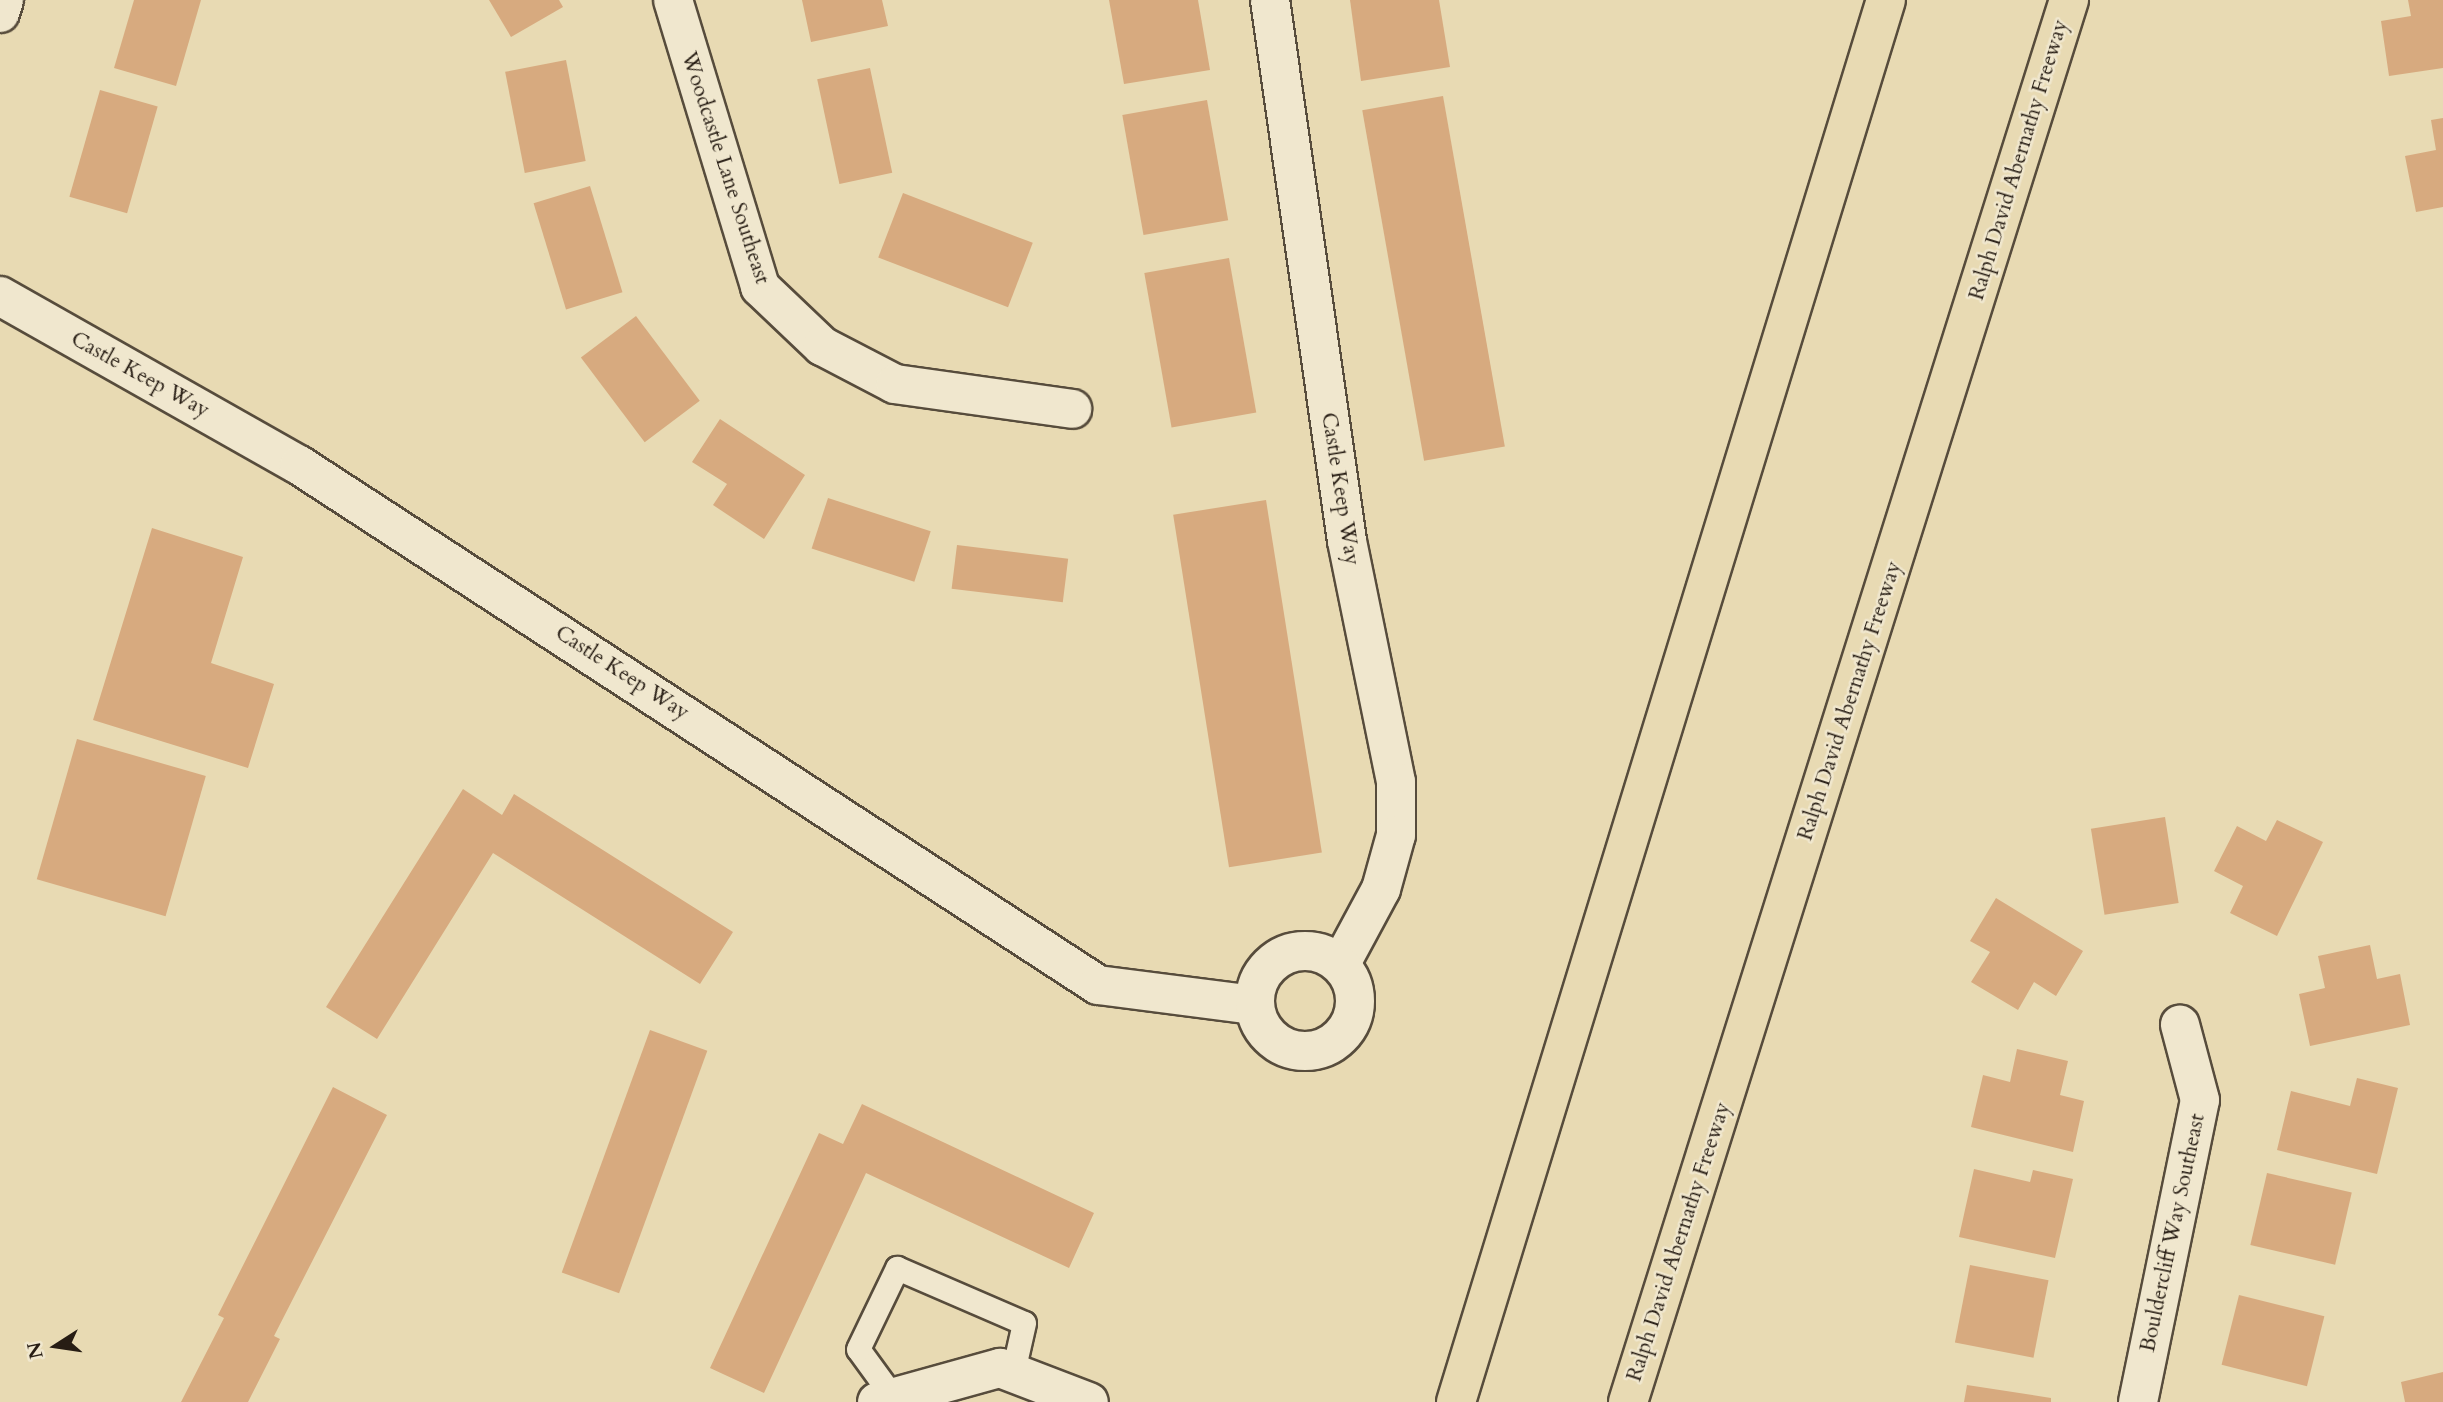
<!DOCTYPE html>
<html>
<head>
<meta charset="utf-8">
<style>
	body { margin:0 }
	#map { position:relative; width:2443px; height:1402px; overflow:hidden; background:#e8dab3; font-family:Cardo,serif }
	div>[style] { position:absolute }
	.building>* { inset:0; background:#d7aa7f; transform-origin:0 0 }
	.roads { filter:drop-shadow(2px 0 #574c3c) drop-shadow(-2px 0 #574c3c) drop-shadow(0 2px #574c3c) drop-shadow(0 -2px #574c3c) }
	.lane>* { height:23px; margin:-11.5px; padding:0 11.5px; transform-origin:11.5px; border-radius:11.5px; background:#f0e7ce }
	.street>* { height:38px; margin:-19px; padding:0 19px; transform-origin:19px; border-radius:19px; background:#f0e7ce }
	.street>.ring { margin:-19px; padding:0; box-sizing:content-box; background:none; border:38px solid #f0e7ce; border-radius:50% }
	.secondary>* { height:38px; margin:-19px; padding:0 19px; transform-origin:19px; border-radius:19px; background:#f0e7ce }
	.highway>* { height:38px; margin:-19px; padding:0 19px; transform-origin:19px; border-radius:19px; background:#e8dab3 }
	span { translate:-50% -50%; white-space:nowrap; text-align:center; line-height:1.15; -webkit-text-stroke:5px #f0e7ce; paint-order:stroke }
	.street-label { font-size:21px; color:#271d14 }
	.north { position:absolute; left:21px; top:1311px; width:70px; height:70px; -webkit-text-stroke:5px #f0e7ce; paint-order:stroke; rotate:258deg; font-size:19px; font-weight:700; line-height:28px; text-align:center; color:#271d14 }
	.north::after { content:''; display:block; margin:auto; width:24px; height:32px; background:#271d14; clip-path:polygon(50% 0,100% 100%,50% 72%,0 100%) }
</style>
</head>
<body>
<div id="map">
	<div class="building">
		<div style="clip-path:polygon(134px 0,201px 0,176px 86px,114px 68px)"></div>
		<div style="clip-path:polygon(489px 0,559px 0,563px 7px,511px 37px)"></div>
		<div style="clip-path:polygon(802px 0,882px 0,888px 26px,811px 42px)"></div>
		<div style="clip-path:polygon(1109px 0,1198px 0,1210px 70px,1124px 84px)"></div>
		<div style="clip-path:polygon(1350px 0,1439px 0,1450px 67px,1361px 81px)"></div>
		<div style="clip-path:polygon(2408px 0,2443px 0,2443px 68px,2389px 76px,2381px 21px,2411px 16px)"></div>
		<div style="left:566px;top:60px;width:103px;height:62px;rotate:79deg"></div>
		<div style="left:870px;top:68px;width:107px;height:54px;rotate:78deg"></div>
		<div style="left:100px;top:90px;width:60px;height:111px;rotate:16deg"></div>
		<div style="left:1443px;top:96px;width:356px;height:82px;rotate:80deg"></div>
		<div style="left:1207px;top:100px;width:122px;height:86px;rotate:80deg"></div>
		<div style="clip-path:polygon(2443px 118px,2443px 207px,2416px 212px,2405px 156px,2436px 150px,2431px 120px)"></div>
		<div style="left:590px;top:186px;width:111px;height:59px;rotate:73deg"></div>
		<div style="left:903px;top:193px;width:139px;height:69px;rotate:21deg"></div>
		<div style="left:1229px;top:258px;width:157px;height:86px;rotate:80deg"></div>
		<div style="left:636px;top:316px;width:106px;height:69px;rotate:53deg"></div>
		<div style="clip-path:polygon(720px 419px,805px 475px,764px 539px,713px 505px,727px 484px,692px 462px)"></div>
		<div style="left:828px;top:498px;width:108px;height:53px;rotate:18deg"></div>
		<div style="left:1266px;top:500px;width:357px;height:94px;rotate:81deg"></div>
		<div style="clip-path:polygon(152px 528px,243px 557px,211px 663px,274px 684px,248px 768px,93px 720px)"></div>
		<div style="left:957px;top:545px;width:112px;height:44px;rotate:7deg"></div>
		<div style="left:77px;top:739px;width:134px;height:146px;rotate:16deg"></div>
		<div style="clip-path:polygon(463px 789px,502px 815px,514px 794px,733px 932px,700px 984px,493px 853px,377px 1039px,326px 1007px)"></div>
		<div style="left:2165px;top:817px;width:87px;height:75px;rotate:81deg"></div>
		<div style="clip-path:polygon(2277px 820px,2323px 842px,2277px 936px,2230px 913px,2243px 886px,2214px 871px,2237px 826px,2266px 841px)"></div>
		<div style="clip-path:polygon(1996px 898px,2083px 951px,2056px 996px,2034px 982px,2018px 1010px,1971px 982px,1990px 952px,1970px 941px)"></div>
		<div style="clip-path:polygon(2370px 945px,2377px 979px,2400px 974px,2410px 1025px,2310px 1046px,2299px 994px,2325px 988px,2318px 956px)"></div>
		<div style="left:650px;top:1030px;width:61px;height:258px;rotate:20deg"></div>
		<div style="clip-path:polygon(2017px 1049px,2068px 1061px,2060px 1095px,2084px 1101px,2073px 1152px,1971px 1127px,1983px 1075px,2010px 1082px)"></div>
		<div style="clip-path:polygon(2357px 1078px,2398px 1088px,2377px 1174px,2277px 1150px,2291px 1091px,2350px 1106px)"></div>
		<div style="clip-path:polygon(333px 1087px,387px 1115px,274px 1336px,280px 1339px,248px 1402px,181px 1402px,224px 1318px,218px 1315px)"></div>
		<div style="clip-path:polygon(862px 1104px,1094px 1213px,1069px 1268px,866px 1173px,764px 1393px,710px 1368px,819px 1133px,843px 1144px)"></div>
		<div style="clip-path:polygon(1974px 1169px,2030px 1182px,2033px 1170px,2073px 1179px,2055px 1258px,1959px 1237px)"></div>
		<div style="left:2267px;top:1173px;width:87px;height:74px;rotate:13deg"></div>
		<div style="left:1970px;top:1265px;width:80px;height:79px;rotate:11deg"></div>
		<div style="left:2239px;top:1295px;width:88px;height:72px;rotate:14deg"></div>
		<div style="clip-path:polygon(2443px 1372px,2443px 1402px,2405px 1402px,2401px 1382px)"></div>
		<div style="clip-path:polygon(1967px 1385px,2051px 1398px,2051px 1402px,1964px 1402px)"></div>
	</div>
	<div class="roads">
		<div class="lane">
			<div style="left:893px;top:1397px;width:59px;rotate:-126.1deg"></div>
			<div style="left:858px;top:1349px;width:90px;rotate:-64.3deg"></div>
			<div style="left:897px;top:1268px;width:138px;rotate:23.4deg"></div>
			<div style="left:1024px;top:1323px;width:50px;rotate:102.7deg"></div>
		</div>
		<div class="street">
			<div style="left:673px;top:0;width:300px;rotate:73.1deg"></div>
			<div style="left:760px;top:287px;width:86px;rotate:43.6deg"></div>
			<div style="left:822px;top:346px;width:82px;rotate:27.5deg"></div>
			<div style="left:895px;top:384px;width:179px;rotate:8deg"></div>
			<div style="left:1270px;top:0;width:546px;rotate:81.9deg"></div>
			<div style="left:1347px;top:541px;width:246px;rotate:78.5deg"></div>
			<div style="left:1396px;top:782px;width:53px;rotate:90deg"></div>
			<div style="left:1396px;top:835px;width:56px;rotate:105.5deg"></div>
			<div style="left:1381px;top:889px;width:86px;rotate:118.3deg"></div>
			<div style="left:0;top:296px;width:343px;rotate:29.5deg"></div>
			<div style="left:299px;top:465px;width:953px;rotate:33.06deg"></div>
			<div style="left:1098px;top:985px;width:158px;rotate:7.3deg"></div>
			<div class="ring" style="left:1255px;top:951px;width:62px;height:62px"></div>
			<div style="left:877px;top:1402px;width:128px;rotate:-15.5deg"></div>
			<div style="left:1000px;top:1368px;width:95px;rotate:20.9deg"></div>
			<div style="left:2138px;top:1402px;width:308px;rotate:-78.4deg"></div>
			<div style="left:2200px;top:1100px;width:78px;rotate:-104.9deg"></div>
		</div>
		<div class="secondary">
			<div style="left:0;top:13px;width:14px;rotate:-73deg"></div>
		</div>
		<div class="highway">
			<div style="left:1456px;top:1402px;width:1466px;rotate:-72.95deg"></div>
			<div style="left:1628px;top:1402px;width:1470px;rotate:-72.54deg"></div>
		</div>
	</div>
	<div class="street-label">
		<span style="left:2019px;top:160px;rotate:-73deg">Ralph David Abernathy Freeway</span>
		<span style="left:725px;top:168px;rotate:72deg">Woodcastle Lane Southeast</span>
		<span style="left:140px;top:375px;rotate:29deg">Castle Keep Way</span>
		<span style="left:1340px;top:489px;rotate:81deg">Castle Keep Way</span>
		<span style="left:622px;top:673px;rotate:33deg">Castle Keep Way</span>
		<span style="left:1850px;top:701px;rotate:-72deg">Ralph David Abernathy Freeway</span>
		<span style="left:2173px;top:1233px;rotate:-78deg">Bouldercliff Way Southeast</span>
		<span style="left:1679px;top:1242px;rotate:-72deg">Ralph David Abernathy Freeway</span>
	</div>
	<div class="north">N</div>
</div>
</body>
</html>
